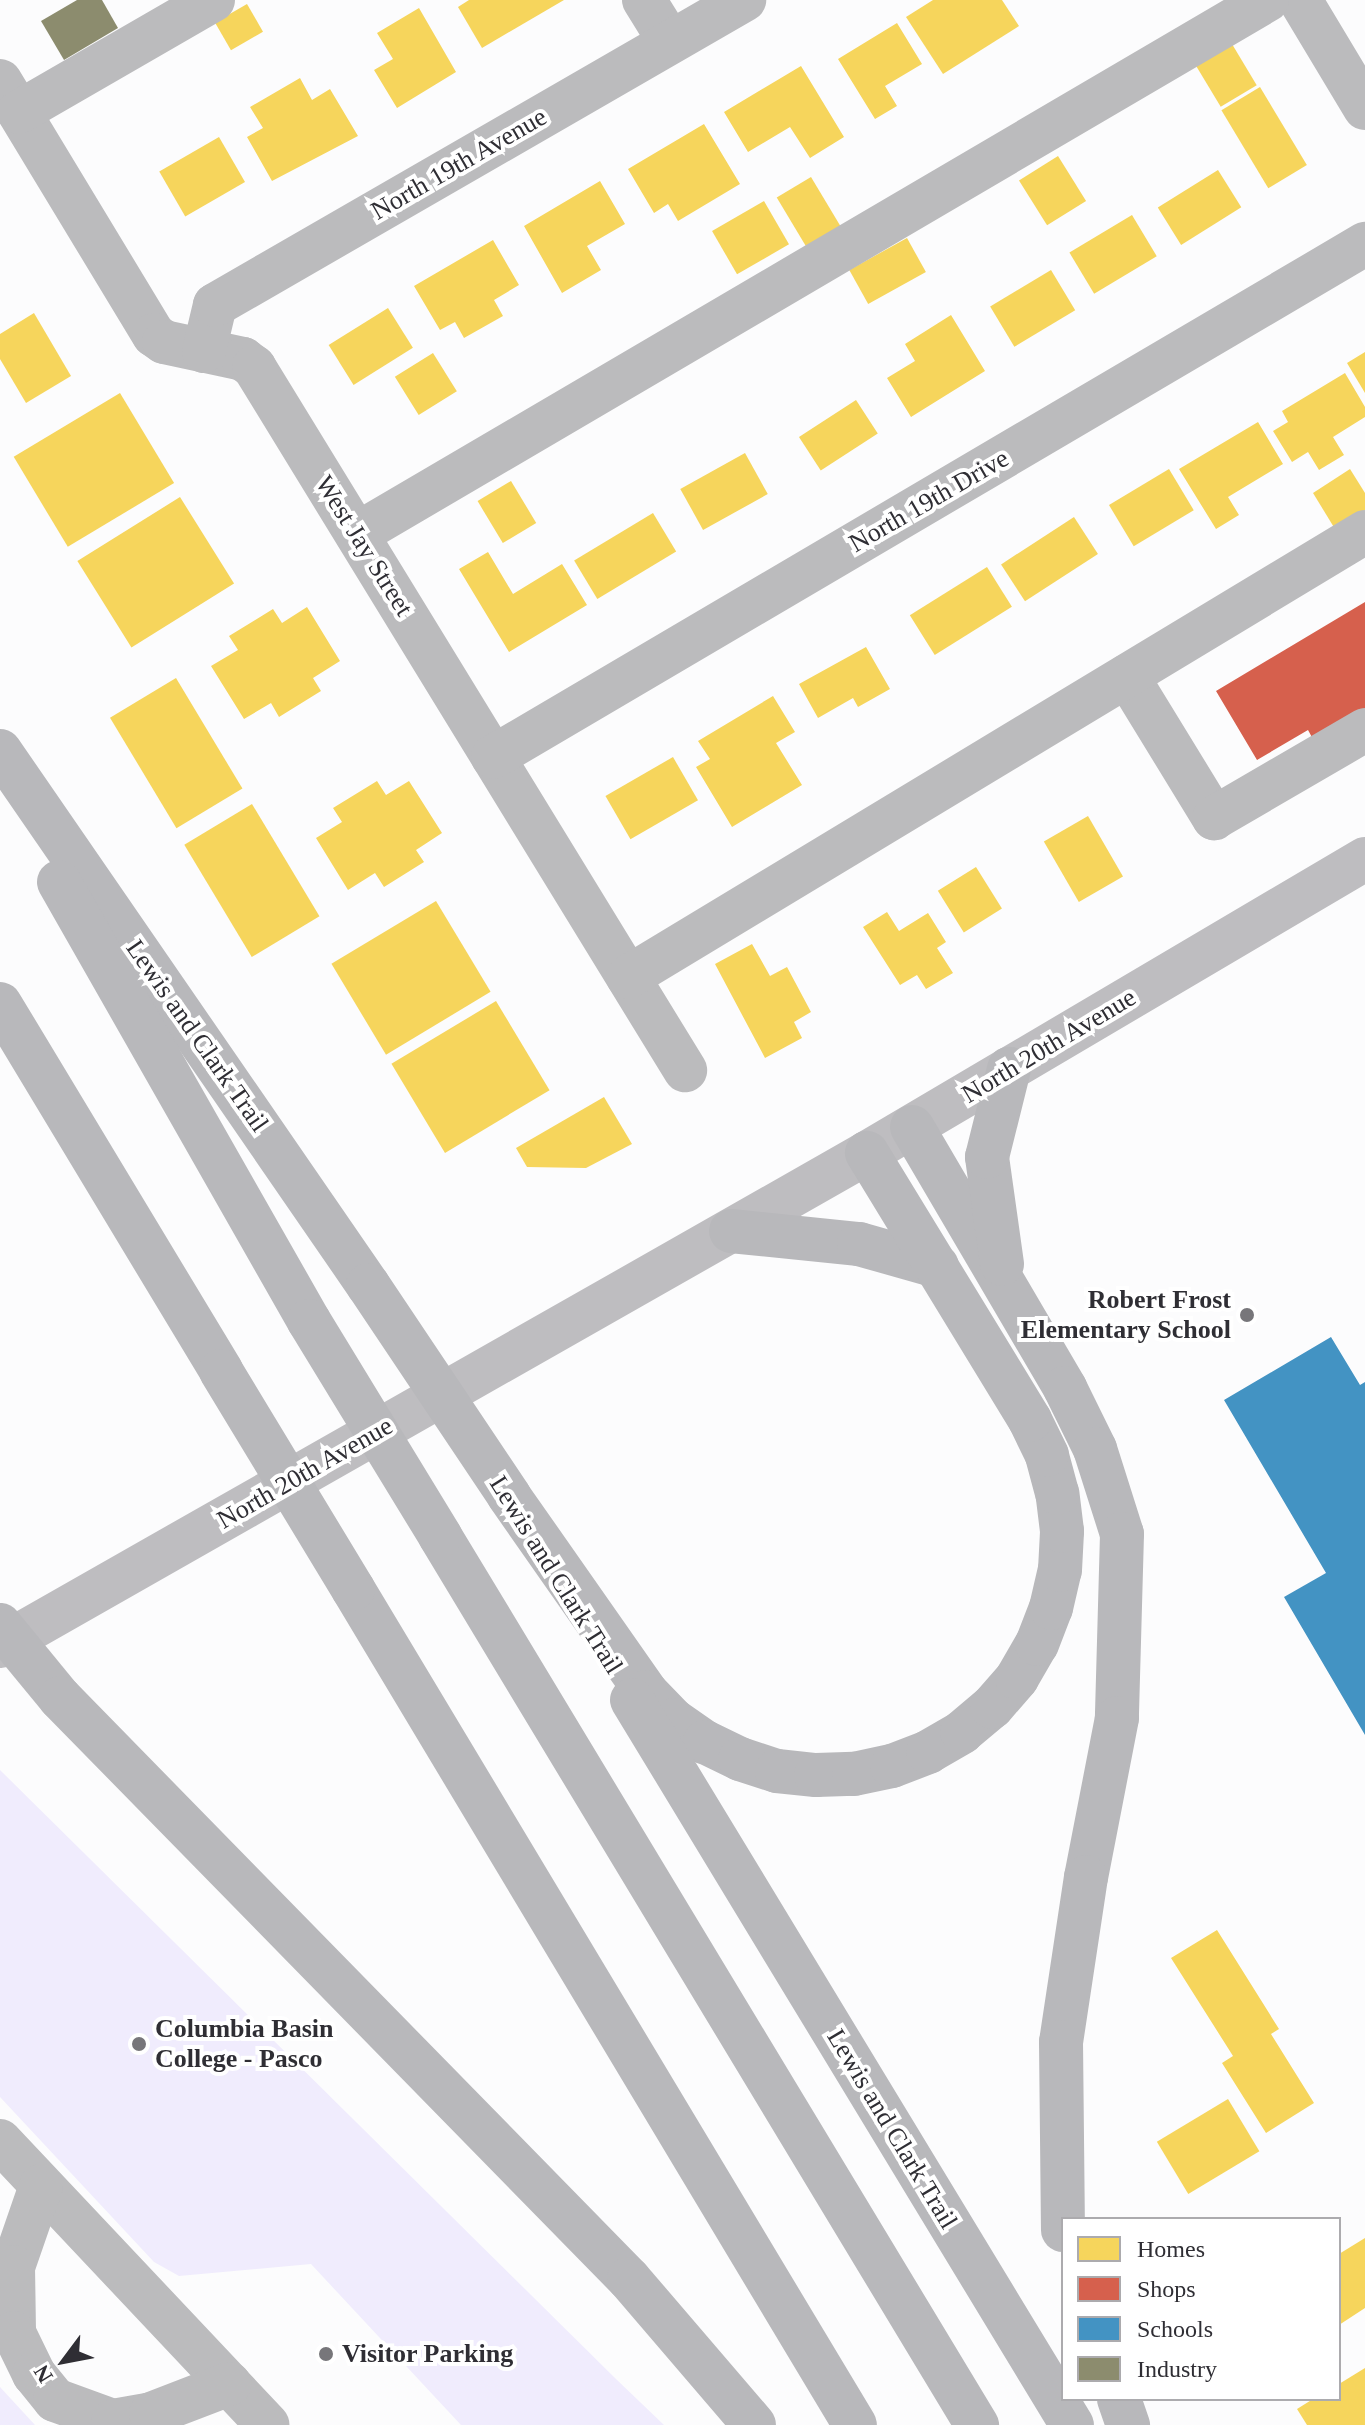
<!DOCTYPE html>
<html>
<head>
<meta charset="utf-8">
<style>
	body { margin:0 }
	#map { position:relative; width:1365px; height:2425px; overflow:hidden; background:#fcfcfd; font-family:"Times New Roman",serif }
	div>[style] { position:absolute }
	.green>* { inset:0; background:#f0ecfd }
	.homes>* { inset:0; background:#f6d55c; transform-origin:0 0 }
	.shops>* { inset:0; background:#d6604d }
	.schools>* { inset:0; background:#4393c3 }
	.industry>* { inset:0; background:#8c8c6e }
	.minor>* { height:44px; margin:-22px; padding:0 22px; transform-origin:22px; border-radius:22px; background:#bbbbbd }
	.major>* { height:44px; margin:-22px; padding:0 22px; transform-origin:22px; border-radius:22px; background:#bebdc0 }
	.highway>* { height:44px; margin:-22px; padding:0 22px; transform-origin:22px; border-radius:22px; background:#b8b8bb }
	.highway-bridge>* { height:44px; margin:-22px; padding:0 22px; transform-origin:22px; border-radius:22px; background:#b8b8bb }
	.dots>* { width:22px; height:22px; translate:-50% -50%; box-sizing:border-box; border:4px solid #fff; border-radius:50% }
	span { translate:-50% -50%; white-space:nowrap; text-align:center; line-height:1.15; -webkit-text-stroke:8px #fff; paint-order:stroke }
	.street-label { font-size:26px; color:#2f2e34 }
	.poi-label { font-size:26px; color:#2f2e34; font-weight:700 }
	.right { translate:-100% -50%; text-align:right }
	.left { translate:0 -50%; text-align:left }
	.legend { position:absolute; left:1061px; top:2217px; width:280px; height:184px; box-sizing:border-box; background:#fff; border:2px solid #acabae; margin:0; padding:10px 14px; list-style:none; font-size:24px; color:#2f2e34 }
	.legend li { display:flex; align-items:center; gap:16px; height:40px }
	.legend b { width:40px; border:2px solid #acabae }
	.north { position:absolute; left:24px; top:2321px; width:80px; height:80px; -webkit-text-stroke:6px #fff; paint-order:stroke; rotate:238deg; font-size:22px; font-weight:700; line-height:32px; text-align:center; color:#2f2e34 }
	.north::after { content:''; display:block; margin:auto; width:28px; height:36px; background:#2f2e34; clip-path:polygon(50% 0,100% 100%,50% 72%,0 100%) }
</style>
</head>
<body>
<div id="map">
	<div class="green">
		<div style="clip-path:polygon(0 1770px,616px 2379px,664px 2425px,461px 2425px,311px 2264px,179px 2276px,154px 2262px,0 2097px)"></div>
		<div style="clip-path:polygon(0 2387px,35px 2425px,0 2425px)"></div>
	</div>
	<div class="homes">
		<div style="clip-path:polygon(469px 0,564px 0,482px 48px,458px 7px)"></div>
		<div style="clip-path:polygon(933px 0,1002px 0,1019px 26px,943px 74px,906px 17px)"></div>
		<div style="left:247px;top:4px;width:32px;height:37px;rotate:60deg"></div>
		<div style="clip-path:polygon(419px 8px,456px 72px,397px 108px,374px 70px,393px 59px,377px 33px)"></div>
		<div style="clip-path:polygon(897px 23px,922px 64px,885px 86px,897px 106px,875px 119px,838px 59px)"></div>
		<div style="left:1232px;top:44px;width:48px;height:42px;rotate:59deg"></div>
		<div style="clip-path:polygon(801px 66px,844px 137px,810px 158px,790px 127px,748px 152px,724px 112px)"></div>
		<div style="clip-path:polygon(300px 78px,312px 100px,330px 89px,358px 136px,272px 181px,247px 137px,263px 128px,250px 107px)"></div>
		<div style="left:1260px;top:87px;width:91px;height:45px;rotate:59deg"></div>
		<div style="clip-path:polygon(704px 124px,740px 184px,678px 221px,668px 204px,654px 213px,628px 169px)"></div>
		<div style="left:219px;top:137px;width:52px;height:69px;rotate:60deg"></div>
		<div style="left:1058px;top:156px;width:53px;height:46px;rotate:58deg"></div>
		<div style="left:1218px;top:170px;width:44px;height:71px;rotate:58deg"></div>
		<div style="left:811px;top:177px;width:60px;height:40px;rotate:59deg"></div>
		<div style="clip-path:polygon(600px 181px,625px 224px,587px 246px,601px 270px,562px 293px,524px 226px)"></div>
		<div style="left:764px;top:201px;width:50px;height:60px;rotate:60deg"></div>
		<div style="left:1132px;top:215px;width:48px;height:73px;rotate:59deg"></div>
		<div style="left:907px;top:238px;width:39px;height:66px;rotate:61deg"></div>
		<div style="clip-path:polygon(493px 240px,519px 285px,494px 300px,503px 316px,464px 338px,455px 322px,440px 330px,414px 286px)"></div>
		<div style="left:1051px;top:270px;width:47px;height:71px;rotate:59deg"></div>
		<div style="left:388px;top:308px;width:47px;height:70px;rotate:58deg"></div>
		<div style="clip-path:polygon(34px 313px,71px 376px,26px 403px,0 359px,0 334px)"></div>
		<div style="clip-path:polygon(951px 315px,985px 371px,911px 417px,887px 378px,915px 361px,905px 344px)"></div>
		<div style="clip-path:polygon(1365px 352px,1365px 393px,1347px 363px)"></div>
		<div style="left:433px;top:353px;width:45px;height:45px;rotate:58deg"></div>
		<div style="clip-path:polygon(1345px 373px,1365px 407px,1365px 417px,1333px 437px,1344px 455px,1319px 470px,1308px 452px,1292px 462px,1273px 431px,1288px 422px,1282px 411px)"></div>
		<div style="left:120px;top:393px;width:105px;height:124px;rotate:59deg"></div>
		<div style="left:856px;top:400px;width:40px;height:68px;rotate:57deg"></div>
		<div style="clip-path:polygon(1258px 422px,1283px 464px,1228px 497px,1239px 515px,1216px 529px,1179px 469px)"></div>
		<div style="left:745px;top:453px;width:47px;height:74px;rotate:61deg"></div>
		<div style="left:1169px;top:469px;width:48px;height:70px;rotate:59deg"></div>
		<div style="clip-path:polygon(1350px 469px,1365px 493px,1365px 510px,1335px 529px,1313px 493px)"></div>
		<div style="left:511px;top:481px;width:49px;height:39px;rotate:59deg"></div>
		<div style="left:180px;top:497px;width:102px;height:121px;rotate:58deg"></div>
		<div style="left:653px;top:513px;width:45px;height:92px;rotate:59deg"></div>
		<div style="left:1074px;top:517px;width:44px;height:87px;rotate:57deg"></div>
		<div style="clip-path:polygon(488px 552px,513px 594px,562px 564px,587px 605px,509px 652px,459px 569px)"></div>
		<div style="left:987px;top:567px;width:47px;height:91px;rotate:58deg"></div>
		<div style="clip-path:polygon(307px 607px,340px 661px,313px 678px,321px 691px,279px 717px,271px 703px,244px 719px,211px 666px,238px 650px,229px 636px,273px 609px,282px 623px)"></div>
		<div style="clip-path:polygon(866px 647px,890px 689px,858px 707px,853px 698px,818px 718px,799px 684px)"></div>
		<div style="left:176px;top:678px;width:129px;height:77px;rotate:59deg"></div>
		<div style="clip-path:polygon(773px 696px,795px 732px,776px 743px,802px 785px,732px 827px,696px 767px,710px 759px,698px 741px)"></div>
		<div style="left:673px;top:757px;width:50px;height:78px;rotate:60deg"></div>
		<div style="clip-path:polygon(377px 781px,386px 795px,409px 781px,442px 833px,416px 850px,424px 862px,384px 887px,375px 873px,348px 890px,316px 838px,342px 822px,333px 808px)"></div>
		<div style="left:252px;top:804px;width:131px;height:79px;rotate:59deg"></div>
		<div style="left:1088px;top:816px;width:70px;height:51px;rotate:60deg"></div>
		<div style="left:976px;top:867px;width:49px;height:45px;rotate:58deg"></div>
		<div style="left:436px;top:901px;width:106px;height:122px;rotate:59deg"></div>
		<div style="clip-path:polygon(887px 912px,899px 931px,928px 913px,946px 942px,937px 948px,953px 973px,926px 989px,917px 975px,900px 985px,863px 927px)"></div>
		<div style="clip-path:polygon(752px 944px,770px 976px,787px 967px,811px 1012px,794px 1022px,802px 1038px,765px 1058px,715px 964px)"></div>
		<div style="left:496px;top:1001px;width:104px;height:122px;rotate:59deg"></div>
		<div style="clip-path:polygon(604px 1097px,632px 1144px,586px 1168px,527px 1167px,516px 1148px)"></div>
		<div style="clip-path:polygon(1217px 1930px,1279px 2029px,1271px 2034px,1314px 2103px,1266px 2133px,1222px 2063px,1233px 2056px,1171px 1958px)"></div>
		<div style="left:1228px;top:2099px;width:61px;height:83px;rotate:59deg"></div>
		<div style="clip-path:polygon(1365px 2238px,1365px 2308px,1339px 2325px,1339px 2254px)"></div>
		<div style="clip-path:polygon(1365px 2368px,1365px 2425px,1307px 2425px,1297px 2409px,1313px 2399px,1339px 2399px,1339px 2384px)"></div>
	</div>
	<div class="shops">
		<div style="clip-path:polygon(1365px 602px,1365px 710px,1314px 741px,1308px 730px,1257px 760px,1216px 691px)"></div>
	</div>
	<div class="schools">
		<div style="clip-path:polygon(1331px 1337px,1360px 1385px,1365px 1382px,1365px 1735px,1284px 1597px,1326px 1573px,1224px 1400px)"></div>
	</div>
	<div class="industry">
		<div style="clip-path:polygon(77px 0,102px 0,118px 28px,64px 60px,41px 21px)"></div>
	</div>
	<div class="minor">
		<div style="left:644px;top:0;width:49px;rotate:58.2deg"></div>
		<div style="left:1300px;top:0;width:126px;rotate:59deg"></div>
		<div style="left:0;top:81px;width:297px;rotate:58.8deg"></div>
		<div style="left:154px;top:335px;width:12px;rotate:35deg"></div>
		<div style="left:164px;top:342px;width:81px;rotate:12.1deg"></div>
		<div style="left:243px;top:359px;width:14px;rotate:36deg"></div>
		<div style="left:254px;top:367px;width:825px;rotate:58.49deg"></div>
		<div style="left:19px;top:112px;width:224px;rotate:-30deg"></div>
		<div style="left:204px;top:351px;width:47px;rotate:-76.6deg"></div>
		<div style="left:215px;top:305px;width:611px;rotate:-29.97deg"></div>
		<div style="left:357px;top:534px;width:1055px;rotate:-30.4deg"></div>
		<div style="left:1127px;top:676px;width:167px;rotate:58.5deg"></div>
		<div style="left:1214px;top:818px;width:175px;rotate:-30.2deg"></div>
		<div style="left:493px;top:757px;width:1012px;rotate:-30.47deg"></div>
		<div style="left:628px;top:977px;width:861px;rotate:-31.12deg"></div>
		<div style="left:0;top:2141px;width:390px;rotate:46.7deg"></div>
		<div style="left:41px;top:2186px;width:86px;rotate:109.1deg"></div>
		<div style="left:13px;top:2267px;width:66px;rotate:89.1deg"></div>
		<div style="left:14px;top:2333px;width:46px;rotate:64deg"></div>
		<div style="left:34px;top:2374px;width:33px;rotate:51deg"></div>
		<div style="left:55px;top:2400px;width:62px;rotate:19.9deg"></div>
		<div style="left:113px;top:2421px;width:39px;rotate:-10deg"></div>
		<div style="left:151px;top:2414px;width:84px;rotate:-21deg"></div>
	</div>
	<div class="major">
		<div style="left:0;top:1646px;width:997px;rotate:-29.62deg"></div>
		<div style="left:867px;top:1153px;width:578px;rotate:-30.56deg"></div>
	</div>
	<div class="highway">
		<div style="left:0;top:751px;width:649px;rotate:55.43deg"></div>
		<div style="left:59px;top:882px;width:505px;rotate:60.34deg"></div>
		<div style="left:0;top:1004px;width:428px;rotate:58.9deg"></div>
		<div style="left:912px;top:1127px;width:303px;rotate:59.6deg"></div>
		<div style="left:1065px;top:1388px;width:68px;rotate:63.8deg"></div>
		<div style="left:1095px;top:1449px;width:89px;rotate:72.4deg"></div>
		<div style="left:1122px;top:1534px;width:184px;rotate:91.6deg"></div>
		<div style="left:1117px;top:1718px;width:162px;rotate:101deg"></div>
		<div style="left:1086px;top:1877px;width:167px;rotate:98.6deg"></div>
		<div style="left:1061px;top:2042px;width:188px;rotate:89.4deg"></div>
		<div style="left:731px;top:1231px;width:129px;rotate:5.8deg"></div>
		<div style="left:859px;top:1244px;width:81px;rotate:15.8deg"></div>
		<div style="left:1002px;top:1264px;width:108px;rotate:-98deg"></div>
		<div style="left:987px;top:1157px;width:91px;rotate:-76deg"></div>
		<div style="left:509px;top:1496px;width:239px;rotate:55deg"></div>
		<div style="left:646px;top:1692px;width:39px;rotate:46deg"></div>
		<div style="left:673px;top:1720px;width:39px;rotate:35deg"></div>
		<div style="left:705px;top:1742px;width:39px;rotate:26deg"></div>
		<div style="left:740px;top:1759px;width:39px;rotate:18deg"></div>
		<div style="left:777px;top:1771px;width:39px;rotate:6deg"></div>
		<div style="left:816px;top:1775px;width:38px;rotate:-2deg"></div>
		<div style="left:854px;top:1774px;width:39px;rotate:-12deg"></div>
		<div style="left:892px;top:1766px;width:39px;rotate:-21deg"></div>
		<div style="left:928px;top:1752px;width:39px;rotate:-30deg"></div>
		<div style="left:962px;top:1732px;width:39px;rotate:-40deg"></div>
		<div style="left:992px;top:1707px;width:38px;rotate:-49deg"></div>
		<div style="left:1017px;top:1678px;width:39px;rotate:-60deg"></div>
		<div style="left:1037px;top:1644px;width:39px;rotate:-69deg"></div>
		<div style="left:1051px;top:1608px;width:39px;rotate:-77deg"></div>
		<div style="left:1060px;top:1570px;width:39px;rotate:-87deg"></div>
		<div style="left:1062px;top:1531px;width:38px;rotate:-97deg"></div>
		<div style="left:1057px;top:1493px;width:39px;rotate:-105deg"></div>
		<div style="left:1047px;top:1455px;width:39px;rotate:-116deg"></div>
		<div style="left:1030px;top:1420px;width:313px;rotate:-121.4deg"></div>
		<div style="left:440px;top:1536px;width:1039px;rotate:58.87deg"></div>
		<div style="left:353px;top:1589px;width:975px;rotate:59.02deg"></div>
		<div style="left:0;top:1625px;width:94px;rotate:50.6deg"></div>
		<div style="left:60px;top:1698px;width:813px;rotate:45.6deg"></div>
		<div style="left:629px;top:2279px;width:192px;rotate:49.4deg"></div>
		<div style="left:632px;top:1700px;width:848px;rotate:58.75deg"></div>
		<div style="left:1119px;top:2399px;width:28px;rotate:71deg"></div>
	</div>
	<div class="highway-bridge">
		<div style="left:368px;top:1285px;width:254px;rotate:56.2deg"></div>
		<div style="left:309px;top:1321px;width:252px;rotate:58.6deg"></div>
		<div style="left:221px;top:1371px;width:255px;rotate:58.8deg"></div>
	</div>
	<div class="dots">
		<div style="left:1247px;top:1315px;background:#77767a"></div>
		<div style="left:139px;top:2044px;background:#77767a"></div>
		<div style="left:326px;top:2354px;background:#77767a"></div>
	</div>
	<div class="street-label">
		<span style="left:459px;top:164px;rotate:-30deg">North 19th Avenue</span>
		<span style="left:929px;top:501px;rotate:-30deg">North 19th Drive</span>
		<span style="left:364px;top:546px;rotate:58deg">West Jay Street</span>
		<span style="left:197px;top:1036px;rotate:55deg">Lewis and Clark Trail</span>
		<span style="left:1049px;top:1046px;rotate:-31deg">North 20th Avenue</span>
		<span style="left:305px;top:1473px;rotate:-30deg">North 20th Avenue</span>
		<span style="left:556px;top:1575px;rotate:58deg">Lewis and Clark Trail</span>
		<span style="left:892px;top:2129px;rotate:59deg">Lewis and Clark Trail</span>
	</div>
	<div class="poi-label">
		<span class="right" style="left:1231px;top:1315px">Robert Frost<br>Elementary School</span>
		<span class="left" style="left:155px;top:2044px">Columbia Basin<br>College - Pasco</span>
		<span class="left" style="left:342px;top:2354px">Visitor Parking</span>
	</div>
	<ul class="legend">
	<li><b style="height:22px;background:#f6d55c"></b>Homes</li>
	<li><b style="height:22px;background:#d6604d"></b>Shops</li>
	<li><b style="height:22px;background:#4393c3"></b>Schools</li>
	<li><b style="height:22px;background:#8c8c6e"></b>Industry</li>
	</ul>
	<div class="north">N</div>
</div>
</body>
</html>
